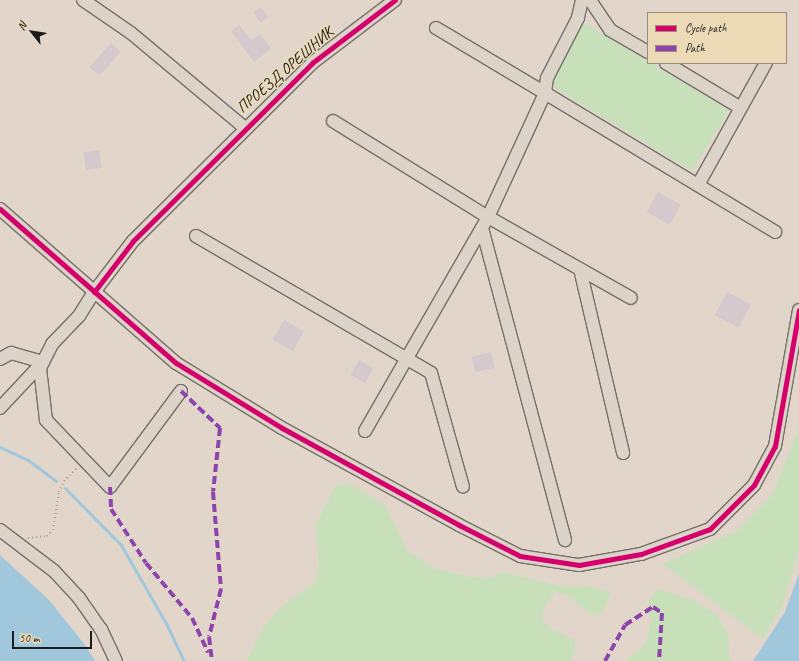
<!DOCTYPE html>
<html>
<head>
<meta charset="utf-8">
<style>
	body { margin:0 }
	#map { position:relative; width:799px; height:661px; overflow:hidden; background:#e2d6cb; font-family:Caveat,sans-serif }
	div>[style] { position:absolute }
	.green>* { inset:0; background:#c7e0ba; transform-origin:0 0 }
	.water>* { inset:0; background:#a0c7dc }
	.stream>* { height:3px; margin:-1.5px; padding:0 1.5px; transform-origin:1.5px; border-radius:1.5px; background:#a0c7dc }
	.building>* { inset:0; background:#d4c9cc; transform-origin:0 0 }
	.path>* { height:2px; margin-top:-1px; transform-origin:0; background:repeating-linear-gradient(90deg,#a6a097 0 1px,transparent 0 4px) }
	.roads { filter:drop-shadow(1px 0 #75706b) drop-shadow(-1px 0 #75706b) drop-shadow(0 1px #75706b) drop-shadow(0 -1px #75706b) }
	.minor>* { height:12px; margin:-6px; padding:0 6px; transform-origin:6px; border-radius:6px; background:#dcd4c8 }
	.quiet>* { height:4px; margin-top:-2px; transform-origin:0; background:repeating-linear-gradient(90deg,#8e44ad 0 8px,transparent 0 12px) }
	.cycleway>* { height:5px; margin:-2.5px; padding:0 2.5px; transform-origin:2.5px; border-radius:2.5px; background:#d6006c }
	span { translate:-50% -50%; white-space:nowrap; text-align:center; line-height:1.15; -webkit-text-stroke:3px #ecdab7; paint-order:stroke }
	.street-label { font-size:16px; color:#1c1c1c }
	.legend { position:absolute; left:647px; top:12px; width:140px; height:52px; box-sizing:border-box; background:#ecdab7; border:1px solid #998e79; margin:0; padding:5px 7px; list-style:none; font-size:12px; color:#1c1c1c }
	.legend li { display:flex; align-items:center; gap:8px; height:20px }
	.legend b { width:20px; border:1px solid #998e79 }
	.north { position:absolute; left:12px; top:12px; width:40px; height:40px; -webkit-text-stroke:3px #ecdab7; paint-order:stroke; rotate:300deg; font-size:11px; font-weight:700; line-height:16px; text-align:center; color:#1c1c1c }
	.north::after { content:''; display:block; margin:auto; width:14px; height:18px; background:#1c1c1c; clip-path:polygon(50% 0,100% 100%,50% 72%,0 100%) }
	.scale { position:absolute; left:12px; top:631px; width:80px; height:18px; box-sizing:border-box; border:2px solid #1c1c1c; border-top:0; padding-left:5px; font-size:12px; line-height:14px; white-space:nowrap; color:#1c1c1c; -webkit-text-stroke:3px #ecdab7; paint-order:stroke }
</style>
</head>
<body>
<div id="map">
	<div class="green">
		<div style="left:584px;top:23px;width:169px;height:71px;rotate:31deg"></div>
		<div style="clip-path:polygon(799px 428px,799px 550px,782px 607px,763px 639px,663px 564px,737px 531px,772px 495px)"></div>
		<div style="clip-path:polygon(351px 484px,386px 507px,408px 552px,436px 569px,470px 577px,489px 578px,503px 572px,560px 586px,591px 586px,611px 593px,602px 614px,591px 614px,568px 596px,555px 591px,546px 604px,541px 617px,549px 628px,575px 640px,574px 655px,571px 661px,247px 661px,262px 629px,280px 608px,316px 582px,319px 566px,316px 524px,336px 485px)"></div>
		<div style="clip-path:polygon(657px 589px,691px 599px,716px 614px,728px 633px,730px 661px,625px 661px,641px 648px,648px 636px,651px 621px,647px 607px,649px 600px)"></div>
	</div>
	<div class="water">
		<div style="clip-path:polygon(0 555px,49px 600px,85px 645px,95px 661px,0 661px)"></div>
		<div style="clip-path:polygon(799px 573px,799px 661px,753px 661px,785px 612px)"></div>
	</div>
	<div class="stream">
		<div style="left:0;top:447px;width:31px;rotate:25deg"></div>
		<div style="left:28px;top:460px;width:35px;rotate:37deg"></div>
		<div style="left:65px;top:488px;width:80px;rotate:45.5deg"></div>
		<div style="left:121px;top:545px;width:92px;rotate:60.1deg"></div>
		<div style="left:167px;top:625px;width:40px;rotate:65deg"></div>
	</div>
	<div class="building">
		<div style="left:260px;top:7px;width:13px;height:9px;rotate:51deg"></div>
		<div style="clip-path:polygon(239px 25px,251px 40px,260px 34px,271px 49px,254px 62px,231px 31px)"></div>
		<div style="left:111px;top:43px;width:13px;height:32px;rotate:42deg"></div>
		<div style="left:99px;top:150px;width:18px;height:16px;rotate:81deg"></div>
		<div style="left:658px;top:192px;width:26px;height:23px;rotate:29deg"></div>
		<div style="left:727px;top:292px;width:27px;height:26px;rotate:28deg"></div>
		<div style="left:284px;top:320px;width:23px;height:23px;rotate:29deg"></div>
		<div style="left:491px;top:352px;width:16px;height:20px;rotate:76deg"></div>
		<div style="left:359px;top:360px;width:17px;height:17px;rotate:31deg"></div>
	</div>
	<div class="path">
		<div style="left:28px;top:538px;width:19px;rotate:-6deg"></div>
		<div style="left:47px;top:536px;width:8px;rotate:-45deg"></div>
		<div style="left:53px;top:530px;width:38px;rotate:-81deg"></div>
		<div style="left:59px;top:492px;width:12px;rotate:-66deg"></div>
		<div style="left:64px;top:481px;width:20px;rotate:-45deg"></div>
	</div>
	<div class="roads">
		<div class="minor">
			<div style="left:83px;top:0;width:58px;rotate:34.5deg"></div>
			<div style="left:131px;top:33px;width:148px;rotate:39.8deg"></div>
			<div style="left:582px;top:0;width:18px;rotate:103deg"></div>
			<div style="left:578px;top:18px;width:68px;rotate:117.3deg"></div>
			<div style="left:547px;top:78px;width:15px;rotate:98deg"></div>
			<div style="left:545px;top:93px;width:269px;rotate:31.1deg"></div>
			<div style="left:590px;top:0;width:36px;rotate:56deg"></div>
			<div style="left:610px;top:30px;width:44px;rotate:30.1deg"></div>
			<div style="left:666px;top:63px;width:87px;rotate:31deg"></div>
			<div style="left:333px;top:121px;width:182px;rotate:31.8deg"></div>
			<div style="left:488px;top:217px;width:164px;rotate:29.5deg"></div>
			<div style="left:698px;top:185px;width:140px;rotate:-60.9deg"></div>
			<div style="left:0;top:209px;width:234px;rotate:41.2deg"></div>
			<div style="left:176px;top:363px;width:124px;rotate:31.5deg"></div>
			<div style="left:282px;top:428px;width:202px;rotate:28.7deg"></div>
			<div style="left:459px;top:525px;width:68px;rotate:26.9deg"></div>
			<div style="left:520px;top:556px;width:60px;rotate:8.7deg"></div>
			<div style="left:579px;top:565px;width:63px;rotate:-10.1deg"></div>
			<div style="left:641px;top:554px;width:73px;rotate:-19.9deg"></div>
			<div style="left:710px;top:529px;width:62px;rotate:-45deg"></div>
			<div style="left:754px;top:485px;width:44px;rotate:-61.7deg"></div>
			<div style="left:775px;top:446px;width:138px;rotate:-80deg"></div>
			<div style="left:482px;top:228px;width:323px;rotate:75.1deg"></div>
			<div style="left:196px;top:236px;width:272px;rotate:30.2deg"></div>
			<div style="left:431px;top:373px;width:118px;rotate:74.3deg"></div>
			<div style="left:580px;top:269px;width:189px;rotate:76.8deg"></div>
			<div style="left:0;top:359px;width:13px;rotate:-29deg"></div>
			<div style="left:11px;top:353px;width:33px;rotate:16deg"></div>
			<div style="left:43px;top:362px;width:63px;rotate:133.1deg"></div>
			<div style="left:181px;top:391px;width:119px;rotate:126.5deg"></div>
			<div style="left:110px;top:487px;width:93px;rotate:-133.7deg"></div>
			<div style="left:46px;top:420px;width:52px;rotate:-96.6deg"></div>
			<div style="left:40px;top:368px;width:27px;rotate:-63deg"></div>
			<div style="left:52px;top:344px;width:39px;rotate:-46deg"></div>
			<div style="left:79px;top:316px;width:28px;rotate:-58deg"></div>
			<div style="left:94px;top:292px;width:64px;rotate:-52.6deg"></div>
			<div style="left:133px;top:241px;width:252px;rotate:-44.8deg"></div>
			<div style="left:312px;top:63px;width:104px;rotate:-37.2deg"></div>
			<div style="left:365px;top:431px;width:247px;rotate:-60.1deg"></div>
			<div style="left:488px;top:217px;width:136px;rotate:-65.3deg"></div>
			<div style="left:545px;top:93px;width:127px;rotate:-149.2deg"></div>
			<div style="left:0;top:530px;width:68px;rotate:37.2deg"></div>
			<div style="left:54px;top:571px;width:37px;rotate:47deg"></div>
			<div style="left:79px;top:598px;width:38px;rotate:55deg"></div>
			<div style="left:101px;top:629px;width:35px;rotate:65deg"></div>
		</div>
	</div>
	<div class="quiet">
		<div style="left:181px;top:391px;width:54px;rotate:43.5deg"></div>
		<div style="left:220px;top:428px;width:64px;rotate:96.2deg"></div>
		<div style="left:213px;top:492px;width:97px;rotate:85.3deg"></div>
		<div style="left:221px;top:589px;width:49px;rotate:104deg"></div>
		<div style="left:209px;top:637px;width:24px;rotate:83deg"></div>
		<div style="left:110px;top:487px;width:22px;rotate:87deg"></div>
		<div style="left:111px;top:509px;width:64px;rotate:57.1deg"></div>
		<div style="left:146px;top:563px;width:72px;rotate:50.1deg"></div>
		<div style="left:192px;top:618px;width:38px;rotate:65deg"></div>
		<div style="left:605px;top:661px;width:41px;rotate:-60.9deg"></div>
		<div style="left:625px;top:625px;width:33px;rotate:-33deg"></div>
		<div style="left:653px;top:607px;width:11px;rotate:34deg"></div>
		<div style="left:662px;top:613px;width:48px;rotate:93.6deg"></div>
	</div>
	<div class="cycleway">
		<div style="left:0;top:209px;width:234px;rotate:41.2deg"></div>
		<div style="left:176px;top:363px;width:124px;rotate:31.5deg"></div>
		<div style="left:282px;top:428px;width:202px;rotate:28.7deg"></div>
		<div style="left:459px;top:525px;width:68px;rotate:26.9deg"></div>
		<div style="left:520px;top:556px;width:60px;rotate:8.7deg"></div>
		<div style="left:579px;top:565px;width:63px;rotate:-10.1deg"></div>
		<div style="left:641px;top:554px;width:73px;rotate:-19.9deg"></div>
		<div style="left:710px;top:529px;width:62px;rotate:-45deg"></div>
		<div style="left:754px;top:485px;width:44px;rotate:-61.7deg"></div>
		<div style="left:775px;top:446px;width:138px;rotate:-80deg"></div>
		<div style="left:94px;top:292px;width:64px;rotate:-52.6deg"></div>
		<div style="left:133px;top:241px;width:252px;rotate:-44.8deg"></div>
		<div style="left:312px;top:63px;width:104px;rotate:-37.2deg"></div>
	</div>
	<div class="street-label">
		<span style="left:285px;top:70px;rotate:-41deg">ПРОЕЗД ОРЕШНИК</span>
	</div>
	<ul class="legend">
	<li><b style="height:5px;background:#d6006c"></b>Cycle path</li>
	<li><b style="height:5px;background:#8e44ad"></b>Path</li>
	</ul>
	<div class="north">N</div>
	<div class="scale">50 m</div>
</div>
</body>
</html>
